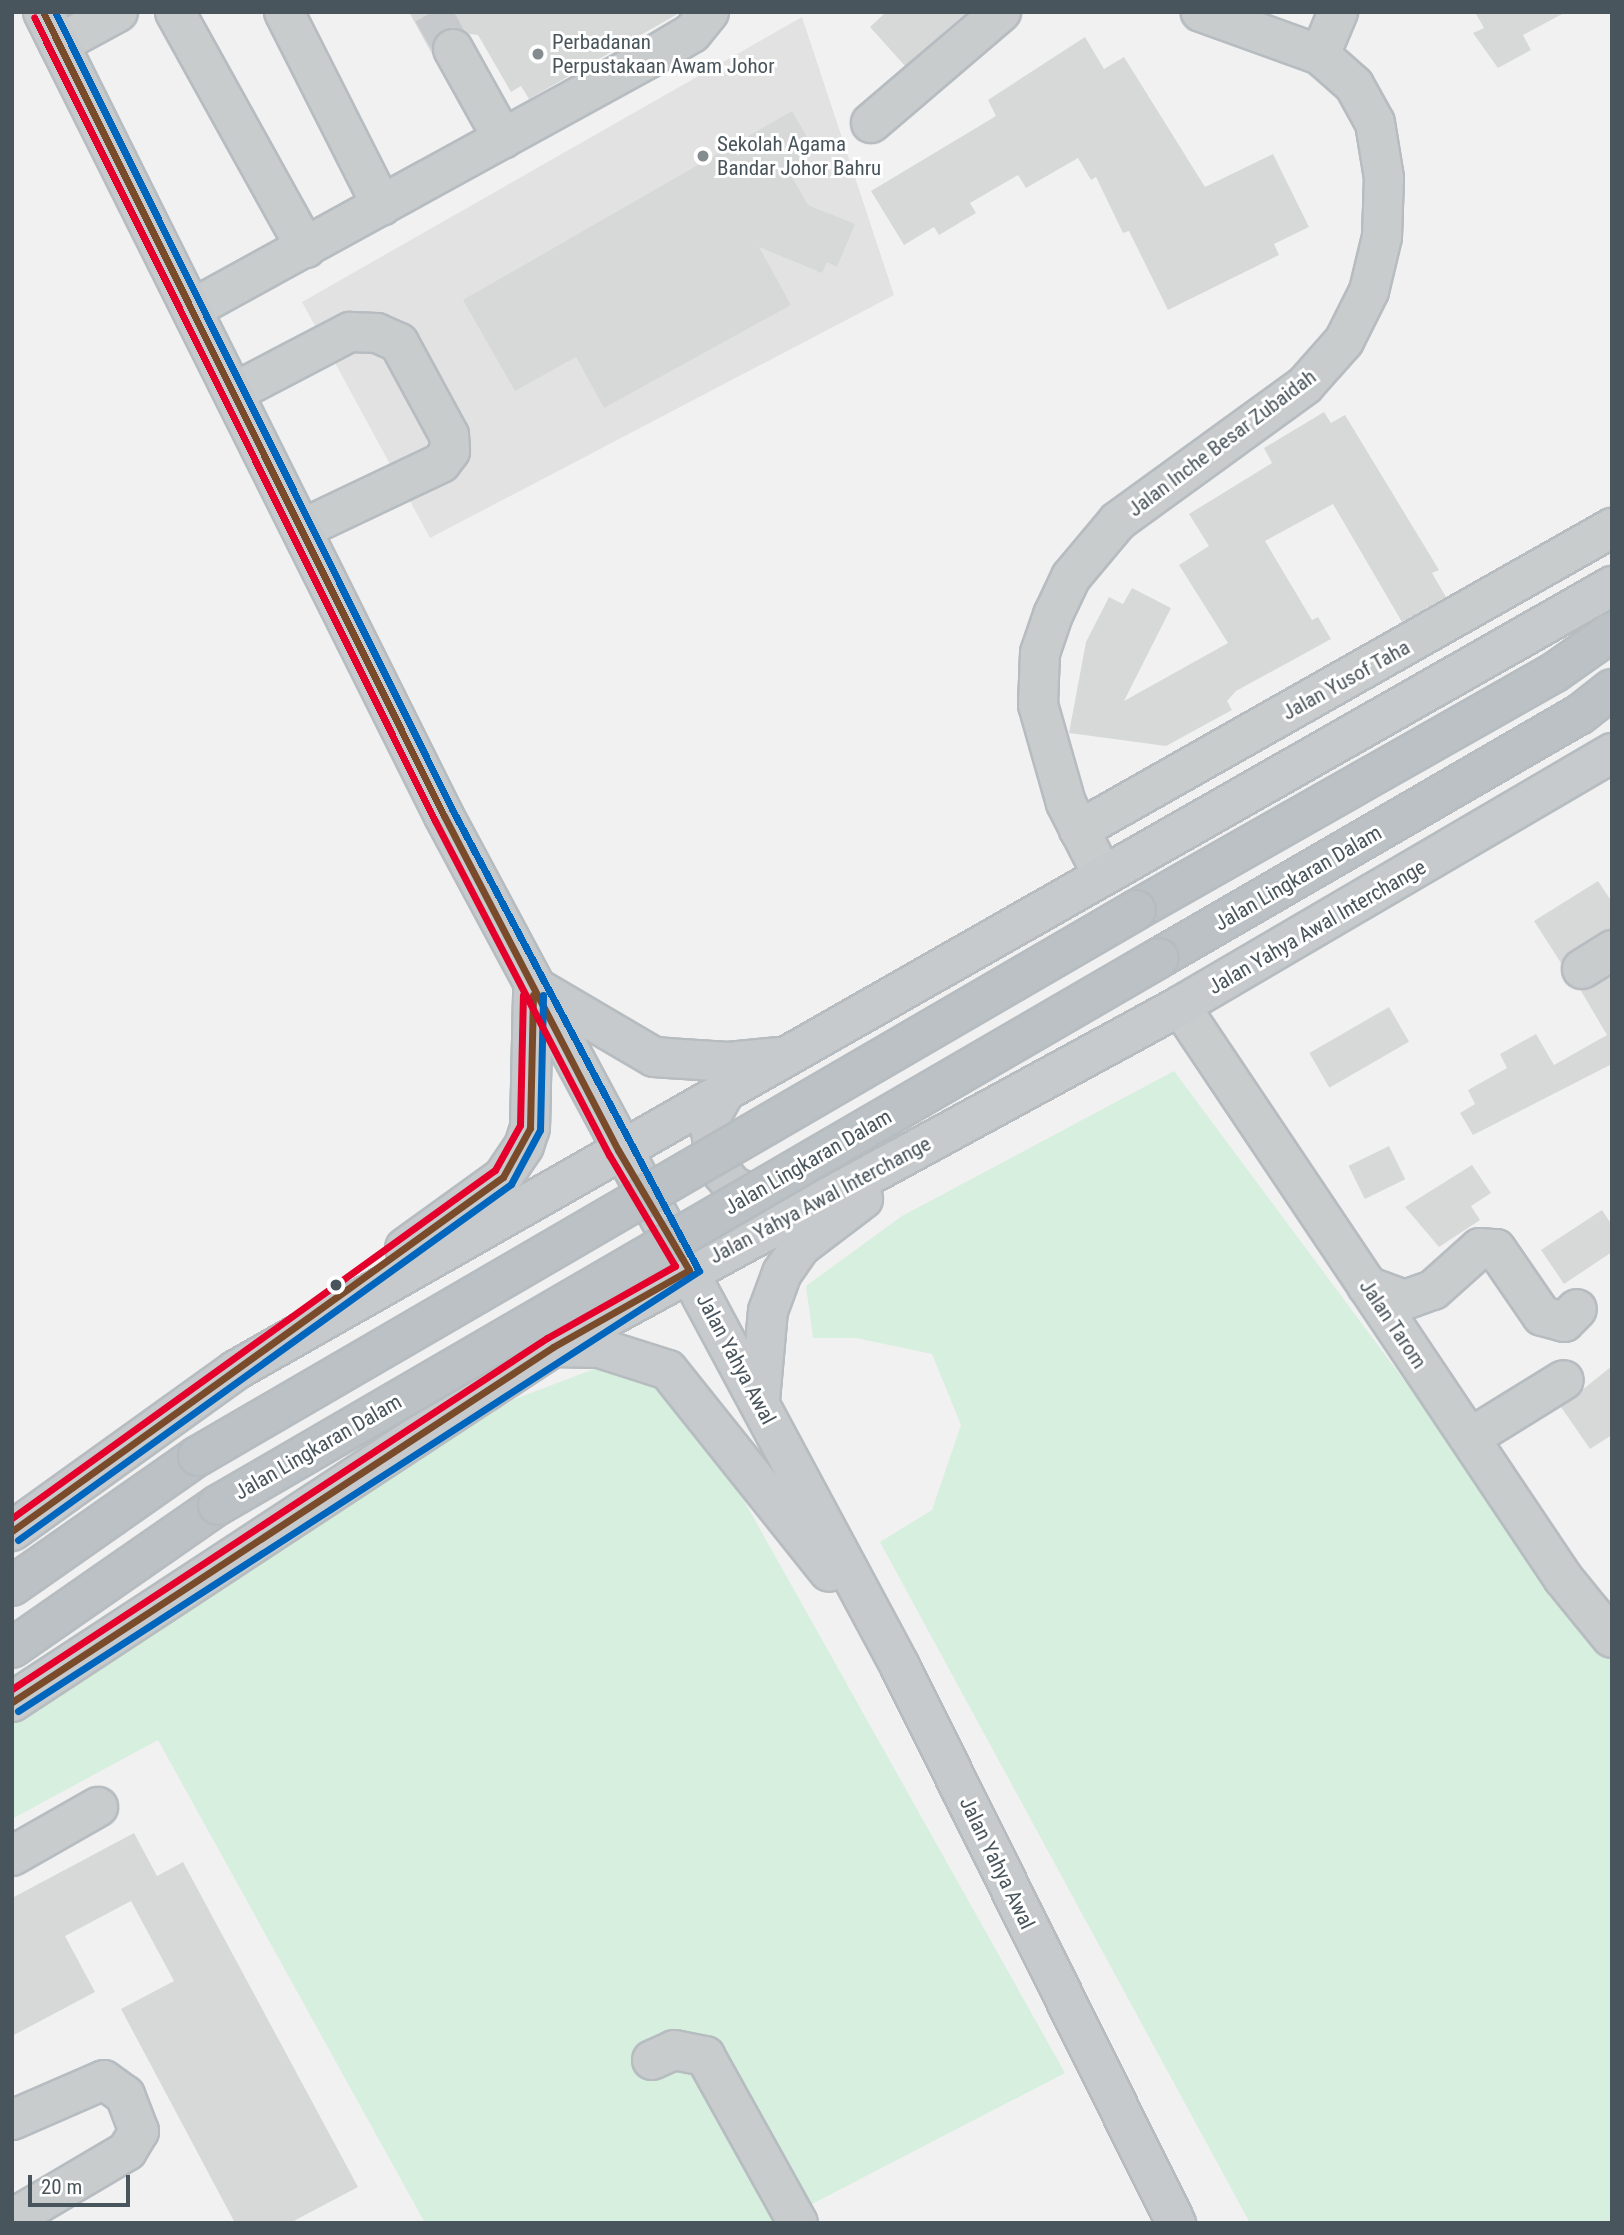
<!DOCTYPE html>
<html>
<head>
<meta charset="utf-8">
<style>
	body { margin:0 }
	#map { position:relative; width:1624px; height:2235px; overflow:hidden; background:#f1f1f1; font-family:"Roboto Condensed",sans-serif }
	div>[style] { position:absolute }
	.education>* { inset:0; background:#e3e2e2 }
	.green>* { inset:0; background:#d7efde }
	.building>* { inset:0; background:#d7d9d9; transform-origin:0 0 }
	.minor-tunnel>* { height:38px; margin-top:-19px; transform-origin:0; background:repeating-linear-gradient(90deg,#c7cacc 0 38px,transparent 0 57px) }
	.roads { filter:drop-shadow(2px 0 #b6bcc0) drop-shadow(-2px 0 #b6bcc0) drop-shadow(0 2px #b6bcc0) drop-shadow(0 -2px #b6bcc0) }
	.minor>* { height:38px; margin:-19px; padding:0 19px; transform-origin:19px; border-radius:19px; background:#c9cccd }
	.major>* { height:38px; margin:-19px; padding:0 19px; transform-origin:19px; border-radius:19px; background:#c6cacc }
	.highway>* { height:38px; margin:-19px; padding:0 19px; transform-origin:19px; border-radius:19px; background:#bbc1c4 }
	.bridges { filter:drop-shadow(2px 0 #b6bcc0) drop-shadow(-2px 0 #b6bcc0) drop-shadow(0 2px #b6bcc0) drop-shadow(0 -2px #b6bcc0) }
	.highway-bridge>* { height:38px; margin:-19px; padding:0 19px; transform-origin:19px; border-radius:19px; background:#bbc1c4 }
	.bus-1>* { height:7px; margin:-3.5px; padding:0 3.5px; transform-origin:3.5px; border-radius:3.5px; background:#7a4b2a }
	.bus-2>* { height:7px; margin:-3.5px; padding:0 3.5px; transform-origin:3.5px; border-radius:3.5px; background:#0065bd }
	.bus-3>* { height:7px; margin:-3.5px; padding:0 3.5px; transform-origin:3.5px; border-radius:3.5px; background:#e4002b }
	.dots>* { width:19px; height:19px; translate:-50% -50%; box-sizing:border-box; border:4px solid #fff; border-radius:50% }
	span { translate:-50% -50%; white-space:nowrap; text-align:center; line-height:1.15; -webkit-text-stroke:6px #fff; paint-order:stroke }
	.poi-label { font-size:21px; color:#49555c }
	.left { translate:0 -50%; text-align:left }
	.street-label { font-size:21px; color:#49555c }
	.frame { position:absolute; inset:0; border:14px solid #49555c; pointer-events:none }
	.scale { position:absolute; left:28px; top:2175px; width:102px; height:32px; box-sizing:border-box; border:4px solid #49555c; border-top:0; padding-left:9px; font-size:21px; line-height:24px; white-space:nowrap; color:#49555c; -webkit-text-stroke:5px #fff; paint-order:stroke }
</style>
</head>
<body>
<div id="map">
	<div class="education">
		<div style="clip-path:polygon(802px 17px,894px 295px,430px 538px,302px 302px)"></div>
	</div>
	<div class="green">
		<div style="clip-path:polygon(1174px 1071px,1612px 1660px,1612px 2223px,1250px 2223px,880px 1542px,932px 1510px,961px 1425px,932px 1354px,856px 1338px,813px 1338px,806px 1286px,902px 1216px)"></div>
		<div style="clip-path:polygon(602px 1366px,651px 1384px,715px 1449px,1065px 2073px,785px 2218px,788px 2223px,425px 2223px,158px 1740px,12px 1819px,12px 1722px,363px 1491px,515px 1399px)"></div>
	</div>
	<div class="building">
		<div style="clip-path:polygon(409px 12px,681px 12px,529px 99px,521px 86px,511px 92px,478px 35px,443px 30px,432px 54px)"></div>
		<div style="clip-path:polygon(886px 12px,967px 12px,905px 66px,870px 27px)"></div>
		<div style="clip-path:polygon(1475px 12px,1566px 12px,1523px 35px,1531px 50px,1498px 68px,1473px 33px,1484px 28px)"></div>
		<div style="clip-path:polygon(1085px 37px,1104px 69px,1124px 57px,1205px 187px,1273px 154px,1309px 227px,1274px 244px,1279px 255px,1168px 310px,1129px 231px,1123px 233px,1096px 177px,1091px 180px,1078px 158px,1026px 188px,1018px 175px,970px 203px,976px 213px,939px 235px,934px 227px,904px 245px,871px 191px,996px 116px,988px 100px)"></div>
		<div style="clip-path:polygon(792px 111px,816px 152px,787px 168px,808px 205px,855px 224px,837px 267px,827px 262px,822px 273px,759px 247px,791px 305px,604px 408px,576px 357px,515px 391px,463px 300px)"></div>
		<div style="clip-path:polygon(1324px 412px,1331px 423px,1345px 415px,1439px 570px,1432px 573px,1446px 597px,1402px 622px,1333px 504px,1265px 541px,1312px 620px,1318px 617px,1331px 639px,1236px 691px,1227px 701px,1232px 710px,1166px 746px,1069px 733px,1086px 642px,1109px 597px,1123px 604px,1132px 588px,1171px 608px,1124px 701px,1228px 643px,1179px 565px,1209px 546px,1189px 514px,1272px 463px,1264px 448px)"></div>
		<div style="clip-path:polygon(1598px 881px,1612px 902px,1612px 928px,1570px 951px,1561px 963px,1534px 921px)"></div>
		<div style="clip-path:polygon(1612px 976px,1612px 1064px,1473px 1135px,1460px 1113px,1475px 1104px,1468px 1090px,1507px 1068px,1500px 1054px,1536px 1034px,1554px 1065px,1607px 1035px,1581px 991px)"></div>
		<div style="left:1389px;top:1007px;width:40px;height:92px;rotate:60deg"></div>
		<div style="left:1389px;top:1146px;width:37px;height:45px;rotate:64deg"></div>
		<div style="clip-path:polygon(1472px 1165px,1491px 1193px,1471px 1206px,1480px 1220px,1439px 1247px,1405px 1207px)"></div>
		<div style="clip-path:polygon(1602px 1210px,1612px 1225px,1612px 1252px,1564px 1284px,1541px 1250px)"></div>
		<div style="clip-path:polygon(1612px 1366px,1612px 1435px,1590px 1449px,1561px 1407px)"></div>
		<div style="clip-path:polygon(134px 1833px,157px 1876px,183px 1862px,358px 2187px,290px 2223px,235px 2223px,121px 2009px,174px 1981px,131px 1901px,65px 1936px,95px 1992px,12px 2036px,12px 1898px)"></div>
	</div>
	<div class="minor-tunnel">
		<div style="left:432px;top:12px;width:43px;rotate:60.4deg"></div>
	</div>
	<div class="roads">
		<div class="minor">
			<div style="left:175px;top:12px;width:270px;rotate:61deg"></div>
			<div style="left:284px;top:12px;width:217px;rotate:63.2deg"></div>
			<div style="left:59px;top:44px;width:67px;rotate:-28.5deg"></div>
			<div style="left:453px;top:49px;width:103px;rotate:60.9deg"></div>
			<div style="left:1320px;top:55px;width:47px;rotate:-67.3deg"></div>
			<div style="left:871px;top:123px;width:171px;rotate:-40.5deg"></div>
			<div style="left:192px;top:309px;width:526px;rotate:-28.76deg"></div>
			<div style="left:653px;top:56px;width:45px;rotate:-30.5deg"></div>
			<div style="left:692px;top:33px;width:27px;rotate:-51deg"></div>
			<div style="left:235px;top:392px;width:130px;rotate:-27.6deg"></div>
			<div style="left:350px;top:332px;width:27px;rotate:2deg"></div>
			<div style="left:377px;top:333px;width:24px;rotate:24deg"></div>
			<div style="left:399px;top:343px;width:105px;rotate:61.5deg"></div>
			<div style="left:449px;top:435px;width:16px;rotate:86deg"></div>
			<div style="left:450px;top:451px;width:15px;rotate:127deg"></div>
			<div style="left:441px;top:463px;width:154px;rotate:154.6deg"></div>
			<div style="left:1079px;top:830px;width:613px;rotate:-29.54deg"></div>
			<div style="left:1102px;top:874px;width:80px;rotate:-116.9deg"></div>
			<div style="left:1066px;top:803px;width:102px;rotate:-105.9deg"></div>
			<div style="left:1038px;top:705px;width:52px;rotate:-87.8deg"></div>
			<div style="left:1040px;top:653px;width:40px;rotate:-71.1deg"></div>
			<div style="left:1053px;top:615px;width:42px;rotate:-64.7deg"></div>
			<div style="left:1071px;top:577px;width:73px;rotate:-50deg"></div>
			<div style="left:1118px;top:521px;width:231px;rotate:-36deg"></div>
			<div style="left:1305px;top:385px;width:59px;rotate:-48.4deg"></div>
			<div style="left:1344px;top:341px;width:56px;rotate:-63.4deg"></div>
			<div style="left:1369px;top:291px;width:56px;rotate:-76.5deg"></div>
			<div style="left:1382px;top:237px;width:59px;rotate:-88.1deg"></div>
			<div style="left:1384px;top:178px;width:56px;rotate:-99.3deg"></div>
			<div style="left:1375px;top:123px;width:43px;rotate:-118.9deg"></div>
			<div style="left:1354px;top:85px;width:45px;rotate:-138.6deg"></div>
			<div style="left:1320px;top:55px;width:127px;rotate:-160.1deg"></div>
			<div style="left:1582px;top:969px;width:36px;rotate:-32deg"></div>
			<div style="left:1180px;top:1006px;width:688px;rotate:56.19deg"></div>
			<div style="left:1563px;top:1578px;width:77px;rotate:50.8deg"></div>
			<div style="left:1367px;top:1286px;width:40px;rotate:20.2deg"></div>
			<div style="left:1405px;top:1300px;width:30px;rotate:-20deg"></div>
			<div style="left:1433px;top:1290px;width:63px;rotate:-41.8deg"></div>
			<div style="left:1480px;top:1248px;width:16px;rotate:4deg"></div>
			<div style="left:1496px;top:1249px;width:81px;rotate:55.5deg"></div>
			<div style="left:1542px;top:1316px;width:23px;rotate:15deg"></div>
			<div style="left:1564px;top:1322px;width:18px;rotate:-45deg"></div>
			<div style="left:1470px;top:1438px;width:110px;rotate:-31.7deg"></div>
			<div style="left:12px;top:1856px;width:99px;rotate:-29.7deg"></div>
			<div style="left:652px;top:2060px;width:24px;rotate:-24deg"></div>
			<div style="left:674px;top:2050px;width:32px;rotate:11deg"></div>
			<div style="left:705px;top:2056px;width:191px;rotate:60.9deg"></div>
			<div style="left:12px;top:2120px;width:100px;rotate:-23.5deg"></div>
			<div style="left:104px;top:2080px;width:26px;rotate:36deg"></div>
			<div style="left:125px;top:2095px;width:39px;rotate:69deg"></div>
			<div style="left:139px;top:2131px;width:23px;rotate:121deg"></div>
			<div style="left:127px;top:2151px;width:134px;rotate:149.4deg"></div>
		</div>
		<div class="major">
			<div style="left:43px;top:12px;width:898px;rotate:63.49deg"></div>
			<div style="left:444px;top:816px;width:965px;rotate:61.79deg"></div>
			<div style="left:900px;top:1666px;width:622px;rotate:63.64deg"></div>
			<div style="left:533px;top:986px;width:140px;rotate:30.4deg"></div>
			<div style="left:654px;top:1057px;width:74px;rotate:3.9deg"></div>
			<div style="left:728px;top:1062px;width:49px;rotate:-5.8deg"></div>
			<div style="left:724px;top:1093px;width:31px;rotate:119deg"></div>
			<div style="left:709px;top:1120px;width:48px;rotate:80.3deg"></div>
			<div style="left:717px;top:1167px;width:25px;rotate:50deg"></div>
			<div style="left:733px;top:1186px;width:49px;rotate:24deg"></div>
			<div style="left:405px;top:1248px;width:121px;rotate:-35.9deg"></div>
			<div style="left:503px;top:1177px;width:37px;rotate:-56deg"></div>
			<div style="left:524px;top:1146px;width:19px;rotate:-72deg"></div>
			<div style="left:530px;top:1128px;width:137px;rotate:-88.7deg"></div>
			<div style="left:553px;top:1347px;width:46px;rotate:1.2deg"></div>
			<div style="left:599px;top:1348px;width:72px;rotate:17.7deg"></div>
			<div style="left:668px;top:1370px;width:258px;rotate:51.4deg"></div>
			<div style="left:760px;top:1400px;width:89px;rotate:-84.9deg"></div>
			<div style="left:768px;top:1311px;width:40px;rotate:-69.8deg"></div>
			<div style="left:782px;top:1273px;width:33px;rotate:-55deg"></div>
			<div style="left:801px;top:1246px;width:78px;rotate:-37.2deg"></div>
			<div style="left:12px;top:1531px;width:276px;rotate:-35.7deg"></div>
			<div style="left:236px;top:1370px;width:1584px;rotate:-29.67deg"></div>
			<div style="left:12px;top:1702px;width:647px;rotate:-33.27deg"></div>
			<div style="left:553px;top:1347px;width:714px;rotate:-28.54deg"></div>
			<div style="left:1180px;top:1006px;width:501px;rotate:-30.36deg"></div>
		</div>
		<div class="highway">
			<div style="left:1136px;top:910px;width:482px;rotate:-29.6deg"></div>
			<div style="left:1555px;top:672px;width:70px;rotate:-35.1deg"></div>
			<div style="left:1159px;top:958px;width:485px;rotate:-30.1deg"></div>
			<div style="left:1579px;top:715px;width:42px;rotate:-38.2deg"></div>
			<div style="left:12px;top:1586px;width:227px;rotate:-35deg"></div>
			<div style="left:12px;top:1648px;width:251px;rotate:-34.8deg"></div>
		</div>
	</div>
	<div class="bridges">
		<div class="highway-bridge">
			<div style="left:198px;top:1456px;width:1085px;rotate:-30.2deg"></div>
			<div style="left:218px;top:1505px;width:1088px;rotate:-30.17deg"></div>
		</div>
	</div>
	<div class="bus-1">
		<div style="left:12px;top:1531px;width:605px;rotate:-35.79deg"></div>
		<div style="left:503px;top:1177px;width:56px;rotate:-61.1deg"></div>
		<div style="left:530px;top:1128px;width:133px;rotate:-88.7deg"></div>
		<div style="left:12px;top:1702px;width:647px;rotate:-33.27deg"></div>
		<div style="left:553px;top:1347px;width:156px;rotate:-29.5deg"></div>
		<div style="left:689px;top:1270px;width:139px;rotate:-120.6deg"></div>
		<div style="left:618px;top:1150px;width:377px;rotate:-117.5deg"></div>
		<div style="left:444px;top:816px;width:898px;rotate:-116.51deg"></div>
	</div>
	<div class="bus-2">
		<div style="left:18px;top:1540px;width:608px;rotate:-35.83deg"></div>
		<div style="left:511px;top:1184px;width:61px;rotate:-61.8deg"></div>
		<div style="left:540px;top:1130px;width:135px;rotate:-88.7deg"></div>
		<div style="left:18px;top:1711px;width:811px;rotate:-32.87deg"></div>
		<div style="left:699px;top:1271px;width:522px;rotate:-118.14deg"></div>
		<div style="left:453px;top:811px;width:893px;rotate:-116.48deg"></div>
	</div>
	<div class="bus-3">
		<div style="left:12px;top:1518px;width:595px;rotate:-35.77deg"></div>
		<div style="left:495px;top:1170px;width:51px;rotate:-60.9deg"></div>
		<div style="left:520px;top:1125px;width:130px;rotate:-88.7deg"></div>
		<div style="left:12px;top:1689px;width:640px;rotate:-33.27deg"></div>
		<div style="left:547px;top:1338px;width:147px;rotate:-29.4deg"></div>
		<div style="left:675px;top:1266px;width:129px;rotate:-120.7deg"></div>
		<div style="left:609px;top:1155px;width:377px;rotate:-117.5deg"></div>
		<div style="left:435px;top:821px;width:898px;rotate:-116.51deg"></div>
	</div>
	<div class="dots">
		<div style="left:538px;top:54px;background:#848c90"></div>
		<div style="left:703px;top:156px;background:#848c90"></div>
		<div style="left:336px;top:1285px;background:#49555c"></div>
	</div>
	<div class="poi-label">
		<span class="left" style="left:552px;top:54px">Perbadanan<br>Perpustakaan Awam Johor</span>
		<span class="left" style="left:717px;top:156px">Sekolah Agama<br>Bandar Johor Bahru</span>
	</div>
	<div class="street-label">
		<span style="left:1222px;top:443px;rotate:-37deg">Jalan Inche Besar Zubaidah</span>
		<span style="left:1346px;top:680px;rotate:-29deg">Jalan Yusof Taha</span>
		<span style="left:1298px;top:878px;rotate:-30deg">Jalan Lingkaran Dalam</span>
		<span style="left:1317px;top:927px;rotate:-30deg">Jalan Yahya Awal Interchange</span>
		<span style="left:808px;top:1162px;rotate:-30deg">Jalan Lingkaran Dalam</span>
		<span style="left:820px;top:1200px;rotate:-28deg">Jalan Yahya Awal Interchange</span>
		<span style="left:1393px;top:1324px;rotate:56deg">Jalan Tarom</span>
		<span style="left:736px;top:1359px;rotate:62deg">Jalan Yahya Awal</span>
		<span style="left:318px;top:1447px;rotate:-30deg">Jalan Lingkaran Dalam</span>
		<span style="left:997px;top:1863px;rotate:64deg">Jalan Yahya Awal</span>
	</div>
	<div class="frame"></div>
	<div class="scale">20 m</div>
</div>
</body>
</html>
